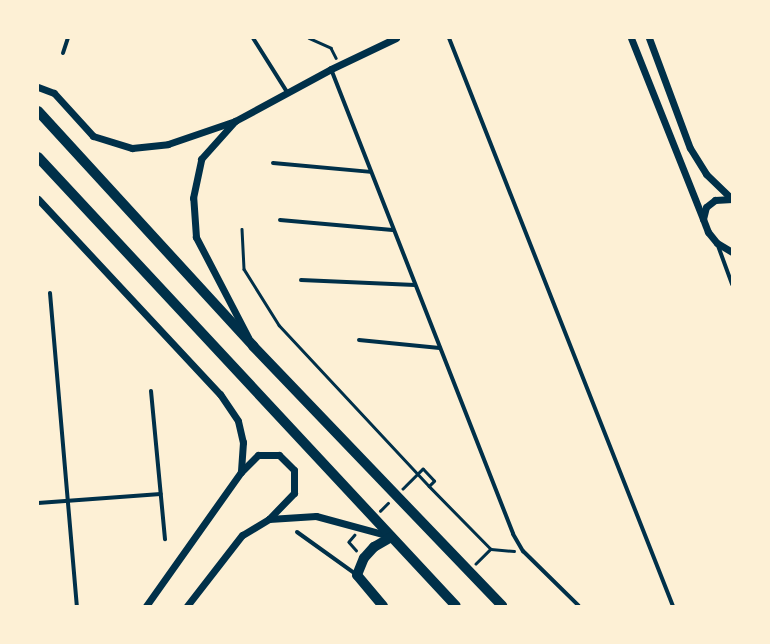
<!DOCTYPE html>
<html>
<head>
<meta charset="utf-8">
<style>
	body { margin:0 }
	#map { position:relative; width:770px; height:644px; overflow:hidden; background:#fdf0d5; font-family:Jost,sans-serif }
	div>[style] { position:absolute }
	.path>* { height:2.5px; margin:-1.25px; padding:0 1.25px; transform-origin:1.25px; border-radius:1.25px; background:#003049 }
	.minor>* { height:4px; margin:-2px; padding:0 2px; transform-origin:2px; border-radius:2px; background:#003049 }
	.tertiary>* { height:7px; margin:-3.5px; padding:0 3.5px; transform-origin:3.5px; border-radius:3.5px; background:#003049 }
	.trunk>* { height:10px; margin:-5px; padding:0 5px; transform-origin:5px; border-radius:5px; background:#003049 }
	span { translate:-50% -50%; white-space:nowrap; text-align:center; line-height:1.15; -webkit-text-stroke:3px #fdf0d5; paint-order:stroke }
	.frame { position:absolute; inset:0; border:39px solid #fdf0d5; pointer-events:none }
</style>
</head>
<body>
<div id="map">
	<div class="path">
		<div style="left:309px;top:38px;width:24px;rotate:24deg"></div>
		<div style="left:331px;top:48px;width:11px;rotate:63deg"></div>
		<div style="left:242px;top:229px;width:40px;rotate:87.1deg"></div>
		<div style="left:244px;top:269px;width:66px;rotate:58deg"></div>
		<div style="left:279px;top:325px;width:220px;rotate:47deg"></div>
		<div style="left:429px;top:486px;width:7px;rotate:-45deg"></div>
		<div style="left:434px;top:481px;width:16px;rotate:-133deg"></div>
		<div style="left:423px;top:469px;width:28px;rotate:135deg"></div>
		<div style="left:429px;top:486px;width:88px;rotate:45.5deg"></div>
		<div style="left:491px;top:549px;width:21px;rotate:135deg"></div>
		<div style="left:380px;top:511px;width:11px;rotate:-45deg"></div>
		<div style="left:355px;top:535px;width:9px;rotate:131deg"></div>
		<div style="left:349px;top:542px;width:11px;rotate:49deg"></div>
		<div style="left:491px;top:549px;width:23px;rotate:5deg"></div>
	</div>
	<div class="minor">
		<div style="left:253px;top:38px;width:64px;rotate:57.8deg"></div>
		<div style="left:449px;top:38px;width:611px;rotate:68.48deg"></div>
		<div style="left:63px;top:53px;width:16px;rotate:-72deg"></div>
		<div style="left:331px;top:69px;width:499px;rotate:68.6deg"></div>
		<div style="left:513px;top:534px;width:20px;rotate:60deg"></div>
		<div style="left:523px;top:551px;width:78px;rotate:44.5deg"></div>
		<div style="left:273px;top:163px;width:98px;rotate:5.2deg"></div>
		<div style="left:280px;top:220px;width:113px;rotate:5.1deg"></div>
		<div style="left:717px;top:243px;width:44px;rotate:69.9deg"></div>
		<div style="left:301px;top:280px;width:114px;rotate:2.5deg"></div>
		<div style="left:50px;top:293px;width:314px;rotate:85.1deg"></div>
		<div style="left:359px;top:340px;width:81px;rotate:5.6deg"></div>
		<div style="left:151px;top:391px;width:149px;rotate:84.6deg"></div>
		<div style="left:38px;top:503px;width:123px;rotate:-4.2deg"></div>
		<div style="left:297px;top:532px;width:74px;rotate:35.6deg"></div>
	</div>
	<div class="tertiary">
		<div style="left:631px;top:38px;width:195px;rotate:68.3deg"></div>
		<div style="left:649px;top:38px;width:117px;rotate:69.6deg"></div>
		<div style="left:690px;top:148px;width:31px;rotate:58deg"></div>
		<div style="left:706px;top:174px;width:36px;rotate:44deg"></div>
		<div style="left:38px;top:87px;width:17px;rotate:21deg"></div>
		<div style="left:54px;top:93px;width:58px;rotate:47.8deg"></div>
		<div style="left:93px;top:136px;width:41px;rotate:17.1deg"></div>
		<div style="left:132px;top:148px;width:36px;rotate:-6deg"></div>
		<div style="left:168px;top:144px;width:71px;rotate:-18.9deg"></div>
		<div style="left:38px;top:199px;width:267px;rotate:47deg"></div>
		<div style="left:220px;top:394px;width:32px;rotate:56deg"></div>
		<div style="left:238px;top:421px;width:22px;rotate:77deg"></div>
		<div style="left:243px;top:442px;width:30px;rotate:94deg"></div>
		<div style="left:732px;top:199px;width:17px;rotate:177deg"></div>
		<div style="left:715px;top:200px;width:11px;rotate:142deg"></div>
		<div style="left:706px;top:207px;width:12px;rotate:104deg"></div>
		<div style="left:703px;top:219px;width:14px;rotate:69deg"></div>
		<div style="left:708px;top:232px;width:14px;rotate:51deg"></div>
		<div style="left:717px;top:243px;width:17px;rotate:31deg"></div>
		<div style="left:248px;top:337px;width:113px;rotate:-117.5deg"></div>
		<div style="left:196px;top:237px;width:39px;rotate:-94deg"></div>
		<div style="left:193px;top:198px;width:40px;rotate:-78deg"></div>
		<div style="left:201px;top:159px;width:51px;rotate:-48.2deg"></div>
		<div style="left:235px;top:121px;width:109px;rotate:-28.4deg"></div>
		<div style="left:331px;top:69px;width:72px;rotate:-25.5deg"></div>
		<div style="left:269px;top:519px;width:47px;rotate:-3.7deg"></div>
		<div style="left:316px;top:516px;width:77px;rotate:15.1deg"></div>
		<div style="left:146px;top:606px;width:164px;rotate:-54.7deg"></div>
		<div style="left:241px;top:472px;width:24px;rotate:-45deg"></div>
		<div style="left:258px;top:455px;width:21px"></div>
		<div style="left:279px;top:455px;width:21px;rotate:45deg"></div>
		<div style="left:294px;top:470px;width:23px;rotate:90deg"></div>
		<div style="left:294px;top:493px;width:36px;rotate:134deg"></div>
		<div style="left:269px;top:519px;width:31px;rotate:149deg"></div>
		<div style="left:242px;top:535px;width:90px;rotate:127.8deg"></div>
	</div>
	<div class="trunk">
		<div style="left:38px;top:111px;width:319px;rotate:47.5deg"></div>
		<div style="left:253px;top:346px;width:360px;rotate:46.2deg"></div>
		<div style="left:38px;top:157px;width:613px;rotate:47.05deg"></div>
		<div style="left:383px;top:606px;width:40px;rotate:-130deg"></div>
		<div style="left:357px;top:575px;width:18px;rotate:-68deg"></div>
		<div style="left:364px;top:558px;width:15px;rotate:-48deg"></div>
		<div style="left:374px;top:547px;width:20px;rotate:-30deg"></div>
	</div>
	<div class="frame"></div>
</div>
</body>
</html>
